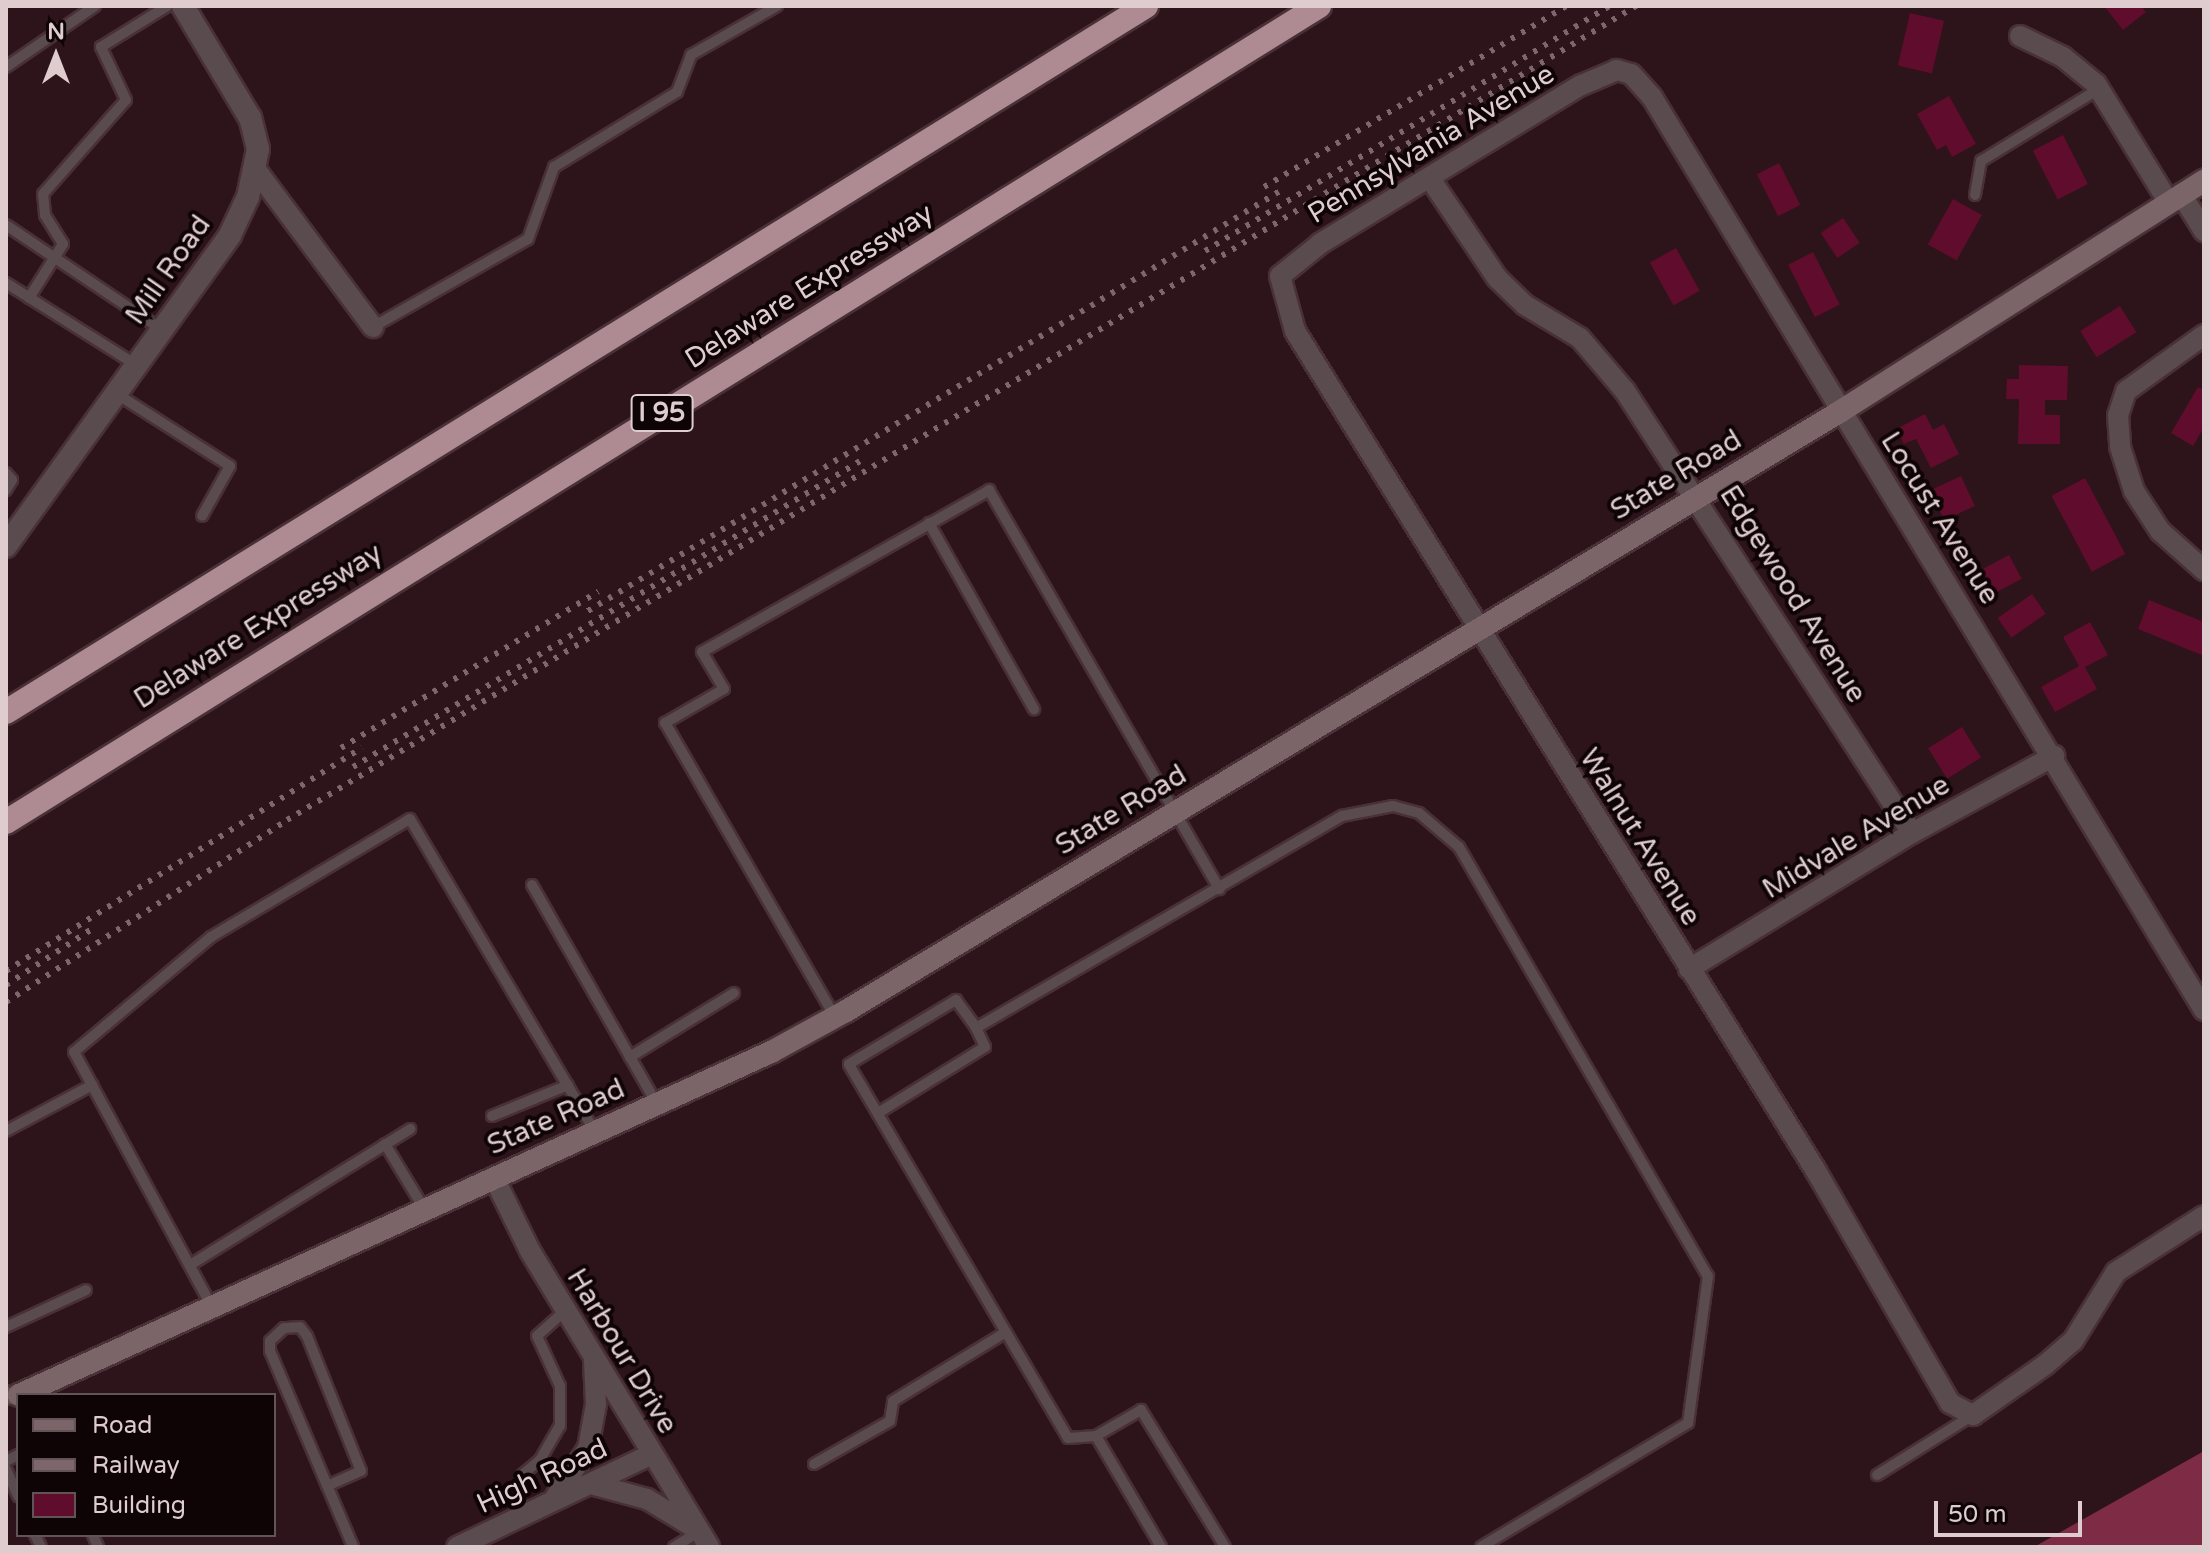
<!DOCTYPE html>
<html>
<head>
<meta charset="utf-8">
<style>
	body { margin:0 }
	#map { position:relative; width:2210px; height:1553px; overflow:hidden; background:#2d131a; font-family:"Varela Round",sans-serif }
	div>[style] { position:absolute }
	.forest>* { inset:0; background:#7e2b45 }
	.building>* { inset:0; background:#600c2c; transform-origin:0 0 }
	.roads { filter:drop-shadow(2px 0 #493137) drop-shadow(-2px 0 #493137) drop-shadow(0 2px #493137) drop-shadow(0 -2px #493137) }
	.service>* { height:10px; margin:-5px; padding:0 5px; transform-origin:5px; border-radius:5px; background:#594b4e }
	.minor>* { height:20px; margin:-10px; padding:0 10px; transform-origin:10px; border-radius:10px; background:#594b4e }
	.tertiary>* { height:22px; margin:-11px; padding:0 11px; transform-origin:11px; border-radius:11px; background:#594b4e }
	.secondary>* { height:22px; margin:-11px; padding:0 11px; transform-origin:11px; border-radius:11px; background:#7b6569 }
	.motorway>* { height:24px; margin:-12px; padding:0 12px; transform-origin:12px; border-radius:12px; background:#ae8b92 }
	.rail>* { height:6px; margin-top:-3px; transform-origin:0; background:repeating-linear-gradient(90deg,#7e676c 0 4px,transparent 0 12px) }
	span { translate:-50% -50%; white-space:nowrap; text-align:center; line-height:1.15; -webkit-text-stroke:8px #0e0406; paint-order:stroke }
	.shield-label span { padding:2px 6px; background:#0e0406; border:2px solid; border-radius:6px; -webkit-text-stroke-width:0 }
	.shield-label { font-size:26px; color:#dfcccf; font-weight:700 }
	.street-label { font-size:28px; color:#dfcccf }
	.frame { position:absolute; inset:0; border:8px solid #dfcccf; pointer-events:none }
	.legend { position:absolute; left:16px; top:1393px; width:260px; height:144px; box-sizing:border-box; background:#0e0406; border:2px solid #625456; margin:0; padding:10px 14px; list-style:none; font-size:24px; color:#dfcccf }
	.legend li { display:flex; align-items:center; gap:16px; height:40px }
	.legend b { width:40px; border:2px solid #625456 }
	.north { position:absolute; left:16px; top:16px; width:80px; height:80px; -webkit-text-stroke:6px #0e0406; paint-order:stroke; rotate:0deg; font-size:22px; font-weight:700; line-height:32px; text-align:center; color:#dfcccf }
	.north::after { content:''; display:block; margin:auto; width:28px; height:36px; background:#dfcccf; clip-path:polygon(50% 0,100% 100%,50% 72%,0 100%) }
	.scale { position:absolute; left:1934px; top:1501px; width:148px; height:36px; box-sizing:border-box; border:4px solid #dfcccf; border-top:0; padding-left:10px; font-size:24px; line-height:28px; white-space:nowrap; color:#dfcccf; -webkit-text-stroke:6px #0e0406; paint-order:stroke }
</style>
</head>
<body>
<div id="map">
	<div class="forest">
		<div style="clip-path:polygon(2204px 1451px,2204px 1547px,2034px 1547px)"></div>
	</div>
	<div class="building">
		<div style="clip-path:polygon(2104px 6px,2141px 6px,2146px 12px,2123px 30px)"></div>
		<div style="left:1910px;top:13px;width:35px;height:54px;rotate:13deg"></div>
		<div style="clip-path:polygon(1949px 96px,1976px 144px,1952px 157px,1946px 145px,1937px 150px,1917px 114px)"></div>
		<div style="left:2063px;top:135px;width:55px;height:34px;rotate:63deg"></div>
		<div style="left:1779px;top:163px;width:47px;height:25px;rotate:63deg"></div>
		<div style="left:1953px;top:199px;width:33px;height:52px;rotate:29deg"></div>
		<div style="left:1843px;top:218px;width:30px;height:27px;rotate:56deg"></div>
		<div style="left:1676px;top:248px;width:49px;height:30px;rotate:61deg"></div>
		<div style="left:1813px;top:252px;width:59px;height:28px;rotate:63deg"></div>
		<div style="left:2120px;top:306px;width:31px;height:47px;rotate:58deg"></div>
		<div style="clip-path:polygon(2019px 365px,2068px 366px,2067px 400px,2045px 400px,2045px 415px,2060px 415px,2060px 444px,2018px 444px,2019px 399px,2006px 399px,2007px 379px,2019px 379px)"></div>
		<div style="clip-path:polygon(2198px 387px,2204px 390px,2204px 427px,2193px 446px,2171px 433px)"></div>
		<div style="clip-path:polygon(1925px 414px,1933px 430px,1944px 424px,1959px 454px,1931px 468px,1916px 439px,1904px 444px,1896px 429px)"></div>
		<div style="left:1961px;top:476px;width:33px;height:34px;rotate:65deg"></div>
		<div style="left:2085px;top:478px;width:86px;height:38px;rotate:62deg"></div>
		<div style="left:2009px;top:555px;width:27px;height:42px;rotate:62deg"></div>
		<div style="left:2032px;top:594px;width:24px;height:42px;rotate:55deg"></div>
		<div style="clip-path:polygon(2149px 600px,2204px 622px,2204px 656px,2138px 629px)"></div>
		<div style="clip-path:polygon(2090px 622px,2108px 655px,2085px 667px,2097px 689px,2055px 712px,2041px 687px,2079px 666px,2063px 637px)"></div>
		<div style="left:1962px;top:727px;width:36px;height:40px;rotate:58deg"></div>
	</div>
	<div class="roads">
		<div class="service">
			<div style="left:6px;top:67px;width:108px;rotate:-34.4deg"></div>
			<div style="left:1975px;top:195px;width:35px;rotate:-80deg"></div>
			<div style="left:1981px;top:161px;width:138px;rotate:-31.4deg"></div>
			<div style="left:6px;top:225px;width:188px;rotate:33.9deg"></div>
			<div style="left:6px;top:283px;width:154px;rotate:32.2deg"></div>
			<div style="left:29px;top:298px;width:64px;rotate:-57.8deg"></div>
			<div style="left:63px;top:244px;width:34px;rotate:-122deg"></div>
			<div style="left:45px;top:215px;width:21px;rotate:-95deg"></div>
			<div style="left:43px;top:194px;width:125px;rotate:-48.6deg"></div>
			<div style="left:126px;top:100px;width:59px;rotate:-115.3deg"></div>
			<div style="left:101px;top:47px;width:78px;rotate:-31.8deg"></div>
			<div style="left:373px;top:327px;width:178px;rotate:-29.6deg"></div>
			<div style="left:528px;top:239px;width:77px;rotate:-70.1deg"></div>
			<div style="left:554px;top:167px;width:144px;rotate:-31.4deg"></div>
			<div style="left:677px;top:92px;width:40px;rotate:-69deg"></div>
			<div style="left:691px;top:55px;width:99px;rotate:-29.7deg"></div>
			<div style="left:117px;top:394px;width:134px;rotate:32.5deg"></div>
			<div style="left:230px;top:466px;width:57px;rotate:119.2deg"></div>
			<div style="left:6px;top:473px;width:9px;rotate:49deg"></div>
			<div style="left:12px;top:480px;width:12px;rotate:121deg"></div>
			<div style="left:929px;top:523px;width:214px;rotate:60.6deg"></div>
			<div style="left:532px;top:885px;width:252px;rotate:60.3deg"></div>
			<div style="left:835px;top:1017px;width:340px;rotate:-120deg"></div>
			<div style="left:665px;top:723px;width:68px;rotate:-30deg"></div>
			<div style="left:724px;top:689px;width:43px;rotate:-120.7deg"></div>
			<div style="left:702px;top:652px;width:330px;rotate:-29.4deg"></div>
			<div style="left:989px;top:490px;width:461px;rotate:60deg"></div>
			<div style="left:630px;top:1057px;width:122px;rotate:-31.6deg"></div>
			<div style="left:878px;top:1113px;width:126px;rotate:-31.7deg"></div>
			<div style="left:985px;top:1047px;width:21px;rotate:-115deg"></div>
			<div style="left:492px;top:1116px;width:82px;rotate:-22.2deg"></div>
			<div style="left:6px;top:1131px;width:98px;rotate:-28.1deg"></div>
			<div style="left:385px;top:1144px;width:77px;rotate:58.8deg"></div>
			<div style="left:190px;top:1265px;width:259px;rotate:-31.7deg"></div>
			<div style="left:212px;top:1307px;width:290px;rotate:-118.4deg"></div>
			<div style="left:74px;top:1052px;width:179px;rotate:-40deg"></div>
			<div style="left:211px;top:937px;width:231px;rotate:-30.7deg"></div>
			<div style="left:410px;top:819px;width:365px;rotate:59.4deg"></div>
			<div style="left:6px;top:1327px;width:88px;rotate:-24.8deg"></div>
			<div style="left:6px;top:1391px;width:9px;rotate:63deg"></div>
			<div style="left:1096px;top:1436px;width:129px;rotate:59.6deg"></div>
			<div style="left:6px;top:1461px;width:13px;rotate:-27deg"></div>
			<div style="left:814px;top:1464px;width:87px;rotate:-29.5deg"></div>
			<div style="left:890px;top:1421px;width:20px;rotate:-81deg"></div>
			<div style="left:893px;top:1401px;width:132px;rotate:-31.4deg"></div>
			<div style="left:6px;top:1469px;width:30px;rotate:66deg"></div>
			<div style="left:522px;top:1475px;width:23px;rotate:-40deg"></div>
			<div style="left:540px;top:1460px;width:39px;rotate:-60deg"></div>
			<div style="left:560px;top:1426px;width:40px;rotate:-90deg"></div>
			<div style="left:560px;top:1386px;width:55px;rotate:-114.7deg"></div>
			<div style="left:537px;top:1336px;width:39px;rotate:-42deg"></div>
			<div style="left:1877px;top:1475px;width:113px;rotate:-32deg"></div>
			<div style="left:327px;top:1486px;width:37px;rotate:-24deg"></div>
			<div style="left:361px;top:1471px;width:145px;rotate:-111.8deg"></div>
			<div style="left:307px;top:1336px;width:11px;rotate:-128deg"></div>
			<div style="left:300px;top:1327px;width:16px;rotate:176deg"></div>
			<div style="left:284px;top:1328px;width:19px;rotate:137deg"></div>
			<div style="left:270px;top:1341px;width:10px;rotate:90deg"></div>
			<div style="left:270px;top:1351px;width:213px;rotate:67deg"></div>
			<div style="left:35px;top:1535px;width:13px;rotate:63deg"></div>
			<div style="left:93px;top:1535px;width:13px;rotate:67deg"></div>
			<div style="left:674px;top:1547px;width:31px;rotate:-32deg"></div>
			<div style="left:1225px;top:1547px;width:161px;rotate:-121.5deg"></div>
			<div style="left:1141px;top:1410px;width:52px;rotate:150deg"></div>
			<div style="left:1096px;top:1436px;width:28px;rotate:176deg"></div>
			<div style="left:1068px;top:1438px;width:433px;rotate:-120.4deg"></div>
			<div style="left:849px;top:1064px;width:125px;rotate:-30.9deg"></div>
			<div style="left:956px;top:1000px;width:34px;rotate:54deg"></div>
			<div style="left:976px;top:1028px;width:423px;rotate:-30.1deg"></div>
			<div style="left:1342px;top:816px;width:52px;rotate:-11.1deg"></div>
			<div style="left:1393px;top:806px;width:27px;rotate:15deg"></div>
			<div style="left:1419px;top:813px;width:52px;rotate:40.4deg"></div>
			<div style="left:1459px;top:847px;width:496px;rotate:59.9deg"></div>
			<div style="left:1708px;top:1276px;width:148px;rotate:97.7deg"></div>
			<div style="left:1688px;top:1423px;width:241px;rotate:149.1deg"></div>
		</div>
		<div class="minor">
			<div style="left:2020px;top:36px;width:48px;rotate:26deg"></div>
			<div style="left:2063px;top:57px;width:43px;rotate:39.3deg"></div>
			<div style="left:2096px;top:84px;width:137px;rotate:58.4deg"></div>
			<div style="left:256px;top:170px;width:196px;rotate:53.3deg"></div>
			<div style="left:1431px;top:180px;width:118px;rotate:56deg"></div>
			<div style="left:1497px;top:278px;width:39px;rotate:44deg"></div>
			<div style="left:1525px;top:305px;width:64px;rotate:31deg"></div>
			<div style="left:1580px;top:338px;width:70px;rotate:49.7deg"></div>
			<div style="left:1625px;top:391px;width:527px;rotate:57deg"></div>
			<div style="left:2181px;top:194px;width:44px;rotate:58.1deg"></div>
			<div style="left:2204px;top:335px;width:96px;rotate:144.3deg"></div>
			<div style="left:2126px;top:391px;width:25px;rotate:108deg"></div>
			<div style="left:2118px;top:415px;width:32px;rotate:86deg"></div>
			<div style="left:2120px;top:447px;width:46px;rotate:72.3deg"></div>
			<div style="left:2134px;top:491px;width:48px;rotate:57deg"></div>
			<div style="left:2160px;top:531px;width:59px;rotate:41.6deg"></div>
			<div style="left:1689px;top:969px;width:261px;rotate:-31.4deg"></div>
			<div style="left:1912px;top:833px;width:162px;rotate:-28.5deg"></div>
			<div style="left:2204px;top:1010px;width:1067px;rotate:-121.16deg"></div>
			<div style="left:1652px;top:97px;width:31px;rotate:-132deg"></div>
			<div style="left:1631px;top:74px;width:15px;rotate:-164deg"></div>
			<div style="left:1617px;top:70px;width:39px;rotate:157deg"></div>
			<div style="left:1581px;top:85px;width:306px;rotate:148.7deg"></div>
			<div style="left:1320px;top:244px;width:51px;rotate:141.3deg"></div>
			<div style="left:1280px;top:276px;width:57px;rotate:74.7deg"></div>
			<div style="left:1295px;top:331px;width:988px;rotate:58.19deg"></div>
			<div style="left:1816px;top:1171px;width:268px;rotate:60deg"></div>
			<div style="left:1950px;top:1403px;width:26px;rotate:28deg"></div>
			<div style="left:1973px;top:1415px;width:88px;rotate:-34.8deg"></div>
			<div style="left:2045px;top:1365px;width:37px;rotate:-41deg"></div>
			<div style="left:2073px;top:1341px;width:81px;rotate:-58.1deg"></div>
			<div style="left:2116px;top:1272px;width:104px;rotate:-32.5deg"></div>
			<div style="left:494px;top:1178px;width:81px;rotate:63.7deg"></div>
			<div style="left:530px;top:1251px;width:346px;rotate:58.8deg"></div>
			<div style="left:591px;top:1484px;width:58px;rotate:15deg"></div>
			<div style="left:647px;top:1499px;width:54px;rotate:31.3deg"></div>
			<div style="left:555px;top:1498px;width:60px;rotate:-56.6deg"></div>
			<div style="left:588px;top:1448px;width:45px;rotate:-79.7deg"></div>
			<div style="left:596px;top:1404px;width:43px;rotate:-92.7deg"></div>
			<div style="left:457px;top:1547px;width:214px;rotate:-25.5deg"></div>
		</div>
		<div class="tertiary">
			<div style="left:6px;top:546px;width:383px;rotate:-54.2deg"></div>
			<div style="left:230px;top:235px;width:42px;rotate:-64.7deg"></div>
			<div style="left:248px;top:197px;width:49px;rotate:-78.2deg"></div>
			<div style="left:258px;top:149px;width:32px;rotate:-104deg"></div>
			<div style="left:250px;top:118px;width:131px;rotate:-120.9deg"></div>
		</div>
		<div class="secondary">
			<div style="left:19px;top:1395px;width:827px;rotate:-24.52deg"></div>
			<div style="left:771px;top:1052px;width:85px;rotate:-28.7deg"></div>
			<div style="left:846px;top:1011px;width:1162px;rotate:-31.09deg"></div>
			<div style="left:1841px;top:411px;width:430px;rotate:-32.4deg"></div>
		</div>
		<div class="motorway">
			<div style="left:6px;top:712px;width:1341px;rotate:-31.77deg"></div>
			<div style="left:6px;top:822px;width:1546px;rotate:-31.86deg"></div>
		</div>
	</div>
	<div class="rail">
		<div style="left:1264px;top:187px;width:352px;rotate:-30.9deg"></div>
		<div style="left:1205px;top:251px;width:472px;rotate:-31.2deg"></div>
		<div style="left:588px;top:611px;width:815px;rotate:-31.25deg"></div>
		<div style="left:341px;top:748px;width:301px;rotate:-31.3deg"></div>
		<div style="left:353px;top:767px;width:592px;rotate:-31.11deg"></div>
		<div style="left:6px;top:971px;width:420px;rotate:-32.1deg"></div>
		<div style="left:6px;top:985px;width:106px;rotate:-33.1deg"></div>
		<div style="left:6px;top:1002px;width:335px;rotate:-32.9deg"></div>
		<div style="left:287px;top:820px;width:1576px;rotate:-31.11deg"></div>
	</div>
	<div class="shield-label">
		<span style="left:662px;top:413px">I 95</span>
	</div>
	<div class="street-label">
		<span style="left:1431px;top:144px;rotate:-31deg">Pennsylvania Avenue</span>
		<span style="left:168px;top:270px;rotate:-55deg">Mill Road</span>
		<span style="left:809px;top:286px;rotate:-32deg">Delaware Expressway</span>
		<span style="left:1676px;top:475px;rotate:-31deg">State Road</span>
		<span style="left:1940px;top:518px;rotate:58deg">Locust Avenue</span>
		<span style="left:1793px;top:594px;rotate:58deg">Edgewood Avenue</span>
		<span style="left:258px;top:626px;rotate:-32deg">Delaware Expressway</span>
		<span style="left:1121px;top:810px;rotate:-31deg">State Road</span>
		<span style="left:1640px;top:837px;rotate:58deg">Walnut Avenue</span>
		<span style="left:1856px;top:837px;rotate:-31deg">Midvale Avenue</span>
		<span style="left:556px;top:1117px;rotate:-24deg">State Road</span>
		<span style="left:622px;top:1351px;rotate:59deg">Harbour Drive</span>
		<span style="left:542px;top:1476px;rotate:-25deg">High Road</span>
	</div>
	<div class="frame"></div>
	<ul class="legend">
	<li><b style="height:10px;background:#7b6569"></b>Road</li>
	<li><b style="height:10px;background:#7e676c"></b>Railway</li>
	<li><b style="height:22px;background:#600c2c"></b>Building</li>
	</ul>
	<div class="north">N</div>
	<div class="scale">50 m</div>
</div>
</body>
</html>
